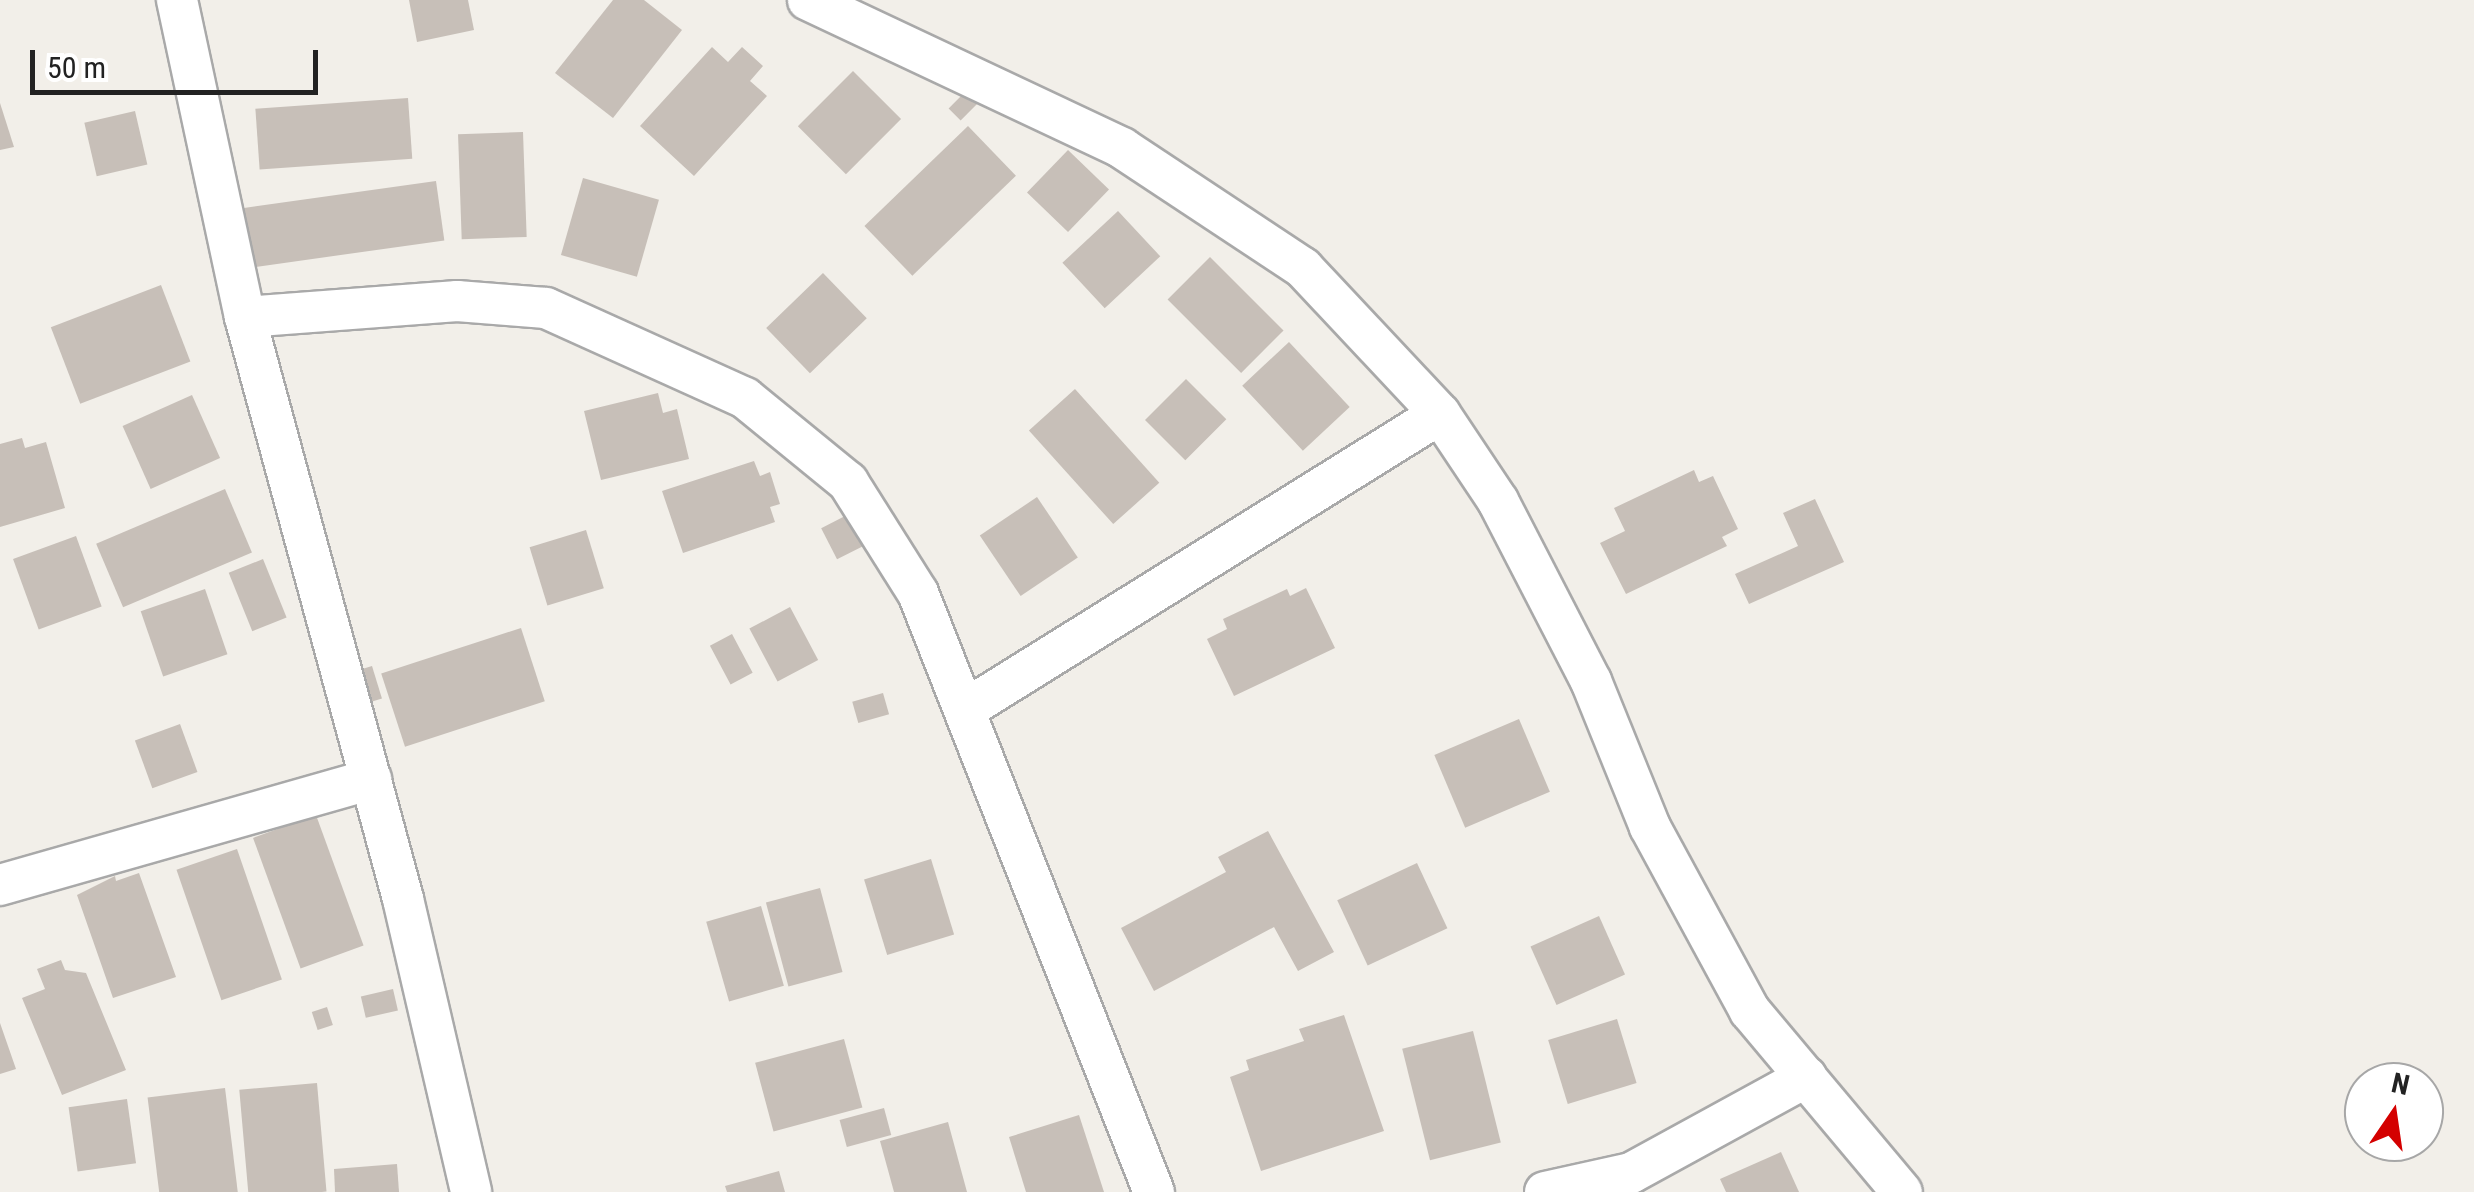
<!DOCTYPE html>
<html>
<head>
<meta charset="utf-8">
<style>
	body { margin:0 }
	#map { position:relative; width:2474px; height:1192px; overflow:hidden; background:#f2efe9; font-family:"Roboto Condensed",sans-serif }
	div>[style] { position:absolute }
	.building>* { inset:0; background:#c7bfb8; transform-origin:0 0 }
	.roads { filter:drop-shadow(2px 0 #a9a9a9) drop-shadow(-2px 0 #a9a9a9) drop-shadow(0 2px #a9a9a9) drop-shadow(0 -2px #a9a9a9) }
	.minor>* { height:40px; margin:-20px; padding:0 20px; transform-origin:20px; border-radius:20px; background:#fff }
	span { translate:-50% -50%; white-space:nowrap; text-align:center; line-height:1.15; -webkit-text-stroke:8px #fff; paint-order:stroke }
	.north { position:absolute; left:2344px; top:1062px; width:100px; height:100px; box-sizing:border-box; background:#fff; border:2px solid #a7a7a7; border-radius:50%; rotate:13deg; font-size:28px; font-weight:700; line-height:40px; text-align:center; color:#222 }
	.north::after { content:''; display:block; margin:auto; width:35px; height:45px; background:#d40000; clip-path:polygon(50% 0,100% 100%,50% 72%,0 100%) }
	.scale { position:absolute; left:30px; top:50px; width:288px; height:45px; box-sizing:border-box; border:5px solid #222; border-top:0; padding-left:12px; font-size:30px; line-height:35px; white-space:nowrap; color:#222; -webkit-text-stroke:8px #fff; paint-order:stroke }
</style>
</head>
<body>
<div id="map">
	<div class="building">
		<div style="clip-path:polygon(409px 0,468px 0,474px 30px,417px 42px)"></div>
		<div style="clip-path:polygon(613px 0,644px 0,682px 30px,613px 118px,555px 73px)"></div>
		<div style="clip-path:polygon(712px 47px,728px 62px,742px 47px,763px 66px,750px 81px,767px 96px,694px 176px,640px 126px)"></div>
		<div style="left:853px;top:71px;width:68px;height:78px;rotate:45deg"></div>
		<div style="left:967px;top:90px;width:17px;height:26px;rotate:45deg"></div>
		<div style="left:408px;top:98px;width:61px;height:153px;rotate:86deg"></div>
		<div style="clip-path:polygon(0 103px,14px 147px,0 150px)"></div>
		<div style="left:135px;top:111px;width:55px;height:52px;rotate:77deg"></div>
		<div style="left:968px;top:126px;width:69px;height:144px;rotate:46deg"></div>
		<div style="left:523px;top:132px;width:105px;height:65px;rotate:88deg"></div>
		<div style="left:1068px;top:150px;width:57px;height:59px;rotate:44deg"></div>
		<div style="left:583px;top:178px;width:79px;height:80px;rotate:16deg"></div>
		<div style="left:436px;top:181px;width:60px;height:194px;rotate:82deg"></div>
		<div style="left:1118px;top:211px;width:62px;height:76px;rotate:47deg"></div>
		<div style="left:1210px;top:257px;width:104px;height:60px;rotate:45deg"></div>
		<div style="left:823px;top:273px;width:63px;height:79px;rotate:46deg"></div>
		<div style="left:161px;top:285px;width:82px;height:118px;rotate:69deg"></div>
		<div style="left:1289px;top:342px;width:89px;height:64px;rotate:47deg"></div>
		<div style="left:1186px;top:379px;width:57px;height:58px;rotate:45deg"></div>
		<div style="left:1075px;top:389px;width:126px;height:62px;rotate:48deg"></div>
		<div style="clip-path:polygon(658px 393px,663px 413px,677px 409px,689px 459px,601px 480px,584px 411px)"></div>
		<div style="left:192px;top:395px;width:69px;height:76px;rotate:66deg"></div>
		<div style="clip-path:polygon(22px 438px,25px 448px,46px 442px,65px 508px,0 527px,0 444px)"></div>
		<div style="clip-path:polygon(754px 461px,760px 476px,770px 472px,780px 504px,770px 507px,775px 522px,683px 553px,662px 491px)"></div>
		<div style="clip-path:polygon(1694px 470px,1699px 482px,1713px 476px,1738px 529px,1722px 537px,1727px 546px,1626px 594px,1600px 543px,1625px 531px,1614px 508px)"></div>
		<div style="left:225px;top:489px;width:69px;height:140px;rotate:67deg"></div>
		<div style="left:1037px;top:497px;width:73px;height:69px;rotate:56deg"></div>
		<div style="clip-path:polygon(1815px 499px,1844px 562px,1749px 604px,1735px 574px,1798px 546px,1783px 513px)"></div>
		<div style="left:847px;top:515px;width:35px;height:29px;rotate:63deg"></div>
		<div style="left:586px;top:530px;width:61px;height:59px;rotate:73deg"></div>
		<div style="left:76px;top:536px;width:75px;height:67px;rotate:70deg"></div>
		<div style="left:263px;top:559px;width:63px;height:37px;rotate:68deg"></div>
		<div style="clip-path:polygon(1306px 588px,1335px 648px,1234px 696px,1207px 639px,1227px 629px,1223px 619px,1287px 589px,1290px 596px)"></div>
		<div style="left:205px;top:589px;width:69px;height:68px;rotate:71deg"></div>
		<div style="left:790px;top:607px;width:60px;height:46px;rotate:62deg"></div>
		<div style="left:521px;top:628px;width:77px;height:147px;rotate:72deg"></div>
		<div style="left:732px;top:634px;width:44px;height:25px;rotate:62deg"></div>
		<div style="left:372px;top:666px;width:34px;height:17px;rotate:73deg"></div>
		<div style="left:883px;top:693px;width:22px;height:32px;rotate:74deg"></div>
		<div style="left:1519px;top:719px;width:79px;height:92px;rotate:67deg"></div>
		<div style="left:180px;top:724px;width:51px;height:48px;rotate:70deg"></div>
		<div style="left:316px;top:815px;width:139px;height:67px;rotate:70deg"></div>
		<div style="clip-path:polygon(1268px 831px,1334px 952px,1298px 971px,1274px 927px,1154px 991px,1121px 928px,1226px 872px,1218px 857px)"></div>
		<div style="left:237px;top:849px;width:138px;height:64px;rotate:71deg"></div>
		<div style="left:931px;top:859px;width:79px;height:70px;rotate:73deg"></div>
		<div style="left:1417px;top:863px;width:72px;height:88px;rotate:65deg"></div>
		<div style="clip-path:polygon(139px 873px,176px 977px,113px 998px,77px 895px,115px 876px,116px 881px)"></div>
		<div style="left:820px;top:888px;width:87px;height:56px;rotate:75deg"></div>
		<div style="left:761px;top:906px;width:83px;height:57px;rotate:74deg"></div>
		<div style="left:1599px;top:916px;width:64px;height:75px;rotate:66deg"></div>
		<div style="clip-path:polygon(61px 960px,65px 970px,86px 973px,126px 1070px,62px 1095px,22px 998px,45px 989px,37px 969px)"></div>
		<div style="left:393px;top:989px;width:22px;height:33px;rotate:77deg"></div>
		<div style="left:327px;top:1007px;width:19px;height:16px;rotate:72deg"></div>
		<div style="clip-path:polygon(1344px 1015px,1384px 1131px,1261px 1171px,1230px 1077px,1249px 1070px,1246px 1060px,1304px 1041px,1299px 1029px)"></div>
		<div style="left:1617px;top:1019px;width:67px;height:72px;rotate:73deg"></div>
		<div style="clip-path:polygon(0 1023px,16px 1069px,0 1074px)"></div>
		<div style="left:1473px;top:1031px;width:115px;height:73px;rotate:76deg"></div>
		<div style="left:844px;top:1039px;width:71px;height:92px;rotate:75deg"></div>
		<div style="left:317px;top:1083px;width:109px;height:78px;rotate:85deg"></div>
		<div style="left:225px;top:1088px;width:105px;height:78px;rotate:83deg"></div>
		<div style="left:127px;top:1099px;width:65px;height:59px;rotate:82deg"></div>
		<div style="left:884px;top:1108px;width:28px;height:46px;rotate:75deg"></div>
		<div style="clip-path:polygon(1079px 1115px,1104px 1192px,1026px 1192px,1009px 1137px)"></div>
		<div style="clip-path:polygon(948px 1122px,967px 1192px,894px 1192px,880px 1141px)"></div>
		<div style="clip-path:polygon(1781px 1152px,1799px 1192px,1726px 1192px,1720px 1179px)"></div>
		<div style="clip-path:polygon(397px 1164px,399px 1192px,335px 1192px,334px 1169px)"></div>
		<div style="clip-path:polygon(779px 1171px,785px 1192px,727px 1192px,725px 1186px)"></div>
	</div>
	<div class="roads">
		<div class="minor">
			<div style="left:177px;top:0;width:324px;rotate:77.9deg"></div>
			<div style="left:245px;top:317px;width:603px;rotate:74.81deg"></div>
			<div style="left:403px;top:899px;width:301px;rotate:76.9deg"></div>
			<div style="left:808px;top:0;width:347px;rotate:25.2deg"></div>
			<div style="left:1122px;top:148px;width:217px;rotate:33.5deg"></div>
			<div style="left:1303px;top:268px;width:200px;rotate:46.8deg"></div>
			<div style="left:1440px;top:414px;width:105px;rotate:56.3deg"></div>
			<div style="left:1498px;top:501px;width:203px;rotate:62.7deg"></div>
			<div style="left:1591px;top:681px;width:157px;rotate:68deg"></div>
			<div style="left:1650px;top:827px;width:209px;rotate:61.5deg"></div>
			<div style="left:1750px;top:1011px;width:236px;rotate:50deg"></div>
			<div style="left:245px;top:317px;width:213px;rotate:-4.3deg"></div>
			<div style="left:457px;top:301px;width:89px;rotate:4.5deg"></div>
			<div style="left:546px;top:308px;width:218px;rotate:24.3deg"></div>
			<div style="left:745px;top:398px;width:133px;rotate:39.2deg"></div>
			<div style="left:848px;top:482px;width:131px;rotate:57.8deg"></div>
			<div style="left:918px;top:593px;width:644px;rotate:68.5deg"></div>
			<div style="left:966px;top:709px;width:558px;rotate:-31.9deg"></div>
			<div style="left:0;top:885px;width:386px;rotate:-15.9deg"></div>
			<div style="left:1545px;top:1192px;width:88px;rotate:-12.5deg"></div>
			<div style="left:1631px;top:1173px;width:200px;rotate:-28.7deg"></div>
		</div>
	</div>
	<div class="north">N</div>
	<div class="scale">50 m</div>
</div>
</body>
</html>
